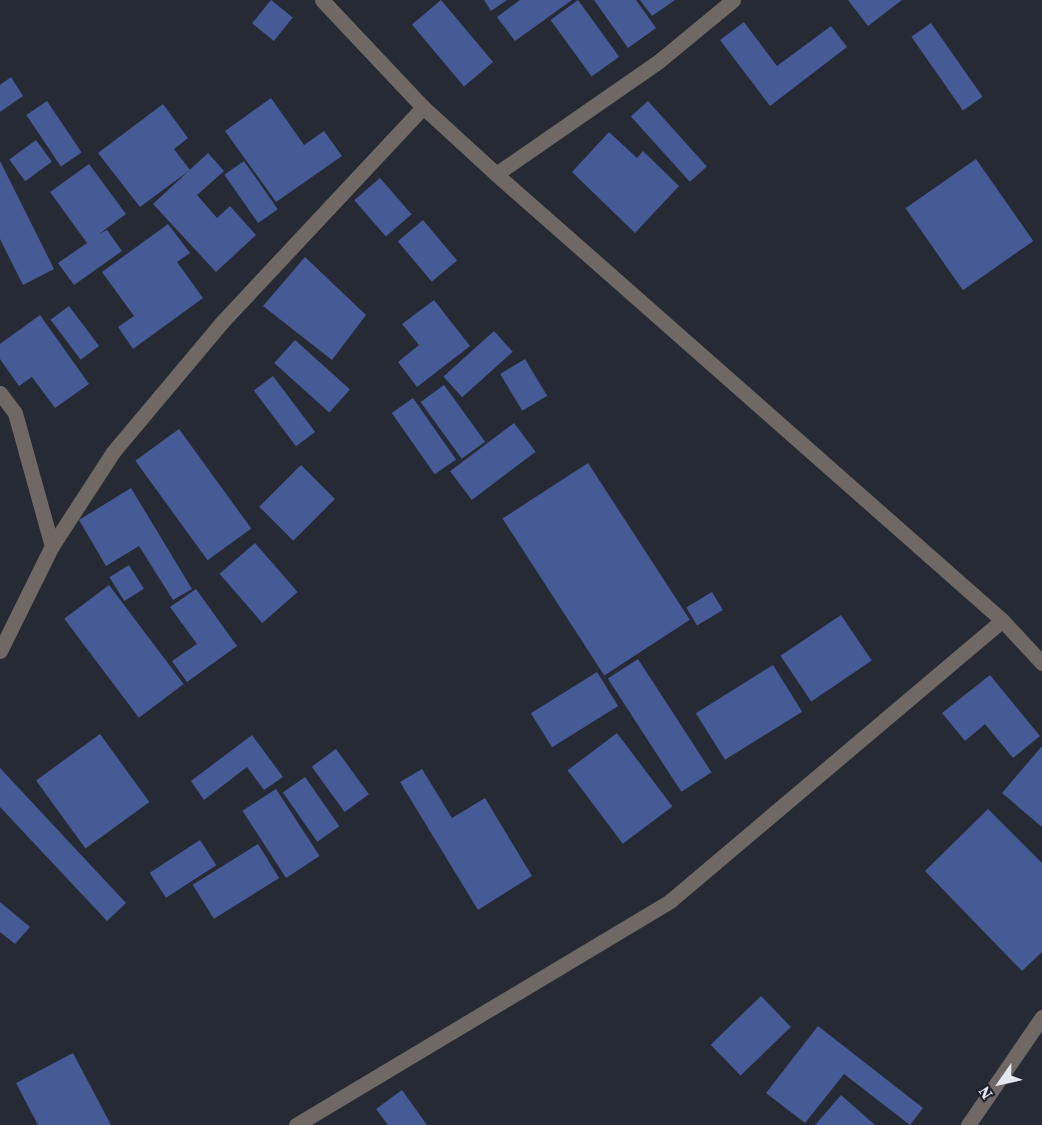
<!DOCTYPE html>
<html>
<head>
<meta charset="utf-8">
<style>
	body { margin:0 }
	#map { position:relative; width:1042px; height:1125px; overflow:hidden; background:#262a35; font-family:"Source Serif 4",serif }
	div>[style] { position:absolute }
	.building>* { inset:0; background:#465a96; transform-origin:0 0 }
	.street>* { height:15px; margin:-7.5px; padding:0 7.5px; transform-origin:7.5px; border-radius:7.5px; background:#6f6865 }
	span { translate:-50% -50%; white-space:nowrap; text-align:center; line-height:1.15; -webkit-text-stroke:4.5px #1c212b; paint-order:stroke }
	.north { position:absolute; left:970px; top:1053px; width:60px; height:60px; -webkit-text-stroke:4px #1c212b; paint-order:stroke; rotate:236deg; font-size:16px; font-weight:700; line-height:24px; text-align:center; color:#e4e7ef }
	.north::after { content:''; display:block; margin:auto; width:21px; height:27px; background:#e4e7ef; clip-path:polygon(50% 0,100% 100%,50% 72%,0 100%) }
</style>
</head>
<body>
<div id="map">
	<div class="building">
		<div style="left:271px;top:0;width:28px;height:30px;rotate:39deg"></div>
		<div style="left:441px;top:0;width:81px;height:38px;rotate:50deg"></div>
		<div style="clip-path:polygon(484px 0,507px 0,491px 11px)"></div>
		<div style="clip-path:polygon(520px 0,572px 0,515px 41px,497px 17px)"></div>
		<div style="left:578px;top:0;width:70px;height:34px;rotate:54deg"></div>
		<div style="clip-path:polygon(594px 0,636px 0,656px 28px,628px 48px)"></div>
		<div style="clip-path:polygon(640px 0,675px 0,652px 16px)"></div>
		<div style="clip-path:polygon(848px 0,902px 0,868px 26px)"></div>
		<div style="clip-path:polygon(744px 22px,777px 66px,831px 26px,847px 47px,770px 106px,720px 40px)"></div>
		<div style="left:931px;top:23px;width:90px;height:24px;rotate:55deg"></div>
		<div style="clip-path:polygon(11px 77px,23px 96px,0 112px,0 85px)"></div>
		<div style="clip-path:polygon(271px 98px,304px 145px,324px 131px,342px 156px,276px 202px,225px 131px)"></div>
		<div style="left:47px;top:101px;width:62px;height:25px;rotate:56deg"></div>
		<div style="left:648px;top:101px;width:88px;height:23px;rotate:48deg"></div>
		<div style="clip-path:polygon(163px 104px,188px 138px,174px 149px,190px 170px,140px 207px,98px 153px)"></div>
		<div style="clip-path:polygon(609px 132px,637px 158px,643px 151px,679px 186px,635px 233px,572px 172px)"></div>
		<div style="left:36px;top:140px;width:27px;height:33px;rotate:54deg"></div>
		<div style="clip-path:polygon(208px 153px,224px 171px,197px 195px,217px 218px,230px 206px,256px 235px,216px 272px,153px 204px)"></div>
		<div style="left:976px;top:159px;width:100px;height:86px;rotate:55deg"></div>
		<div style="clip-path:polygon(0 161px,54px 269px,23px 285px,0 239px)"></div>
		<div style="left:244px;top:161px;width:59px;height:24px;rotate:55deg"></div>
		<div style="clip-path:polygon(89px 164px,126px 214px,99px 234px,107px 230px,122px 251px,74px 285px,58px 263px,87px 243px,50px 192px)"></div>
		<div style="left:380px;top:178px;width:48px;height:34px;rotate:49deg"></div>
		<div style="left:423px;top:220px;width:53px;height:33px;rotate:50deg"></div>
		<div style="clip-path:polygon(168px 224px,190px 253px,177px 262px,203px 298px,133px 349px,118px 327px,134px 316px,102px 272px)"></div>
		<div style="clip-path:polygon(305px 257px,366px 315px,332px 360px,263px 306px)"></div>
		<div style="clip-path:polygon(434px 300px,470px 346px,417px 387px,398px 362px,419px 345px,402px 324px)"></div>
		<div style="left:69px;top:306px;width:50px;height:23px;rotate:53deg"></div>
		<div style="clip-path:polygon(40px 315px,89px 384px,55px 408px,32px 377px,19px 386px,0 359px,0 344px)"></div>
		<div style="left:494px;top:331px;width:28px;height:68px;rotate:48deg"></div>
		<div style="left:295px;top:340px;width:74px;height:31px;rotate:42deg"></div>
		<div style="left:525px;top:359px;width:43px;height:29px;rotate:59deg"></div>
		<div style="left:273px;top:376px;width:70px;height:24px;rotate:53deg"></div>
		<div style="left:444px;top:385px;width:70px;height:29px;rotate:54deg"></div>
		<div style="left:413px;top:398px;width:75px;height:26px;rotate:55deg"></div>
		<div style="left:514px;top:423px;width:36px;height:80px;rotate:53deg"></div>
		<div style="left:179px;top:429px;width:123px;height:54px;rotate:54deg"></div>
		<div style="left:588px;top:463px;width:187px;height:102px;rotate:57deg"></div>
		<div style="left:301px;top:465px;width:48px;height:59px;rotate:45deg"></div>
		<div style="clip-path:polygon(131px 488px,192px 589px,173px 600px,139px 546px,106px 566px,79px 520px)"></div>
		<div style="left:255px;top:543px;width:65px;height:47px;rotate:49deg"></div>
		<div style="left:129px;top:565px;width:28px;height:23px;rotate:58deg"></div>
		<div style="left:109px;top:585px;width:124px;height:56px;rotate:53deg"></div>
		<div style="clip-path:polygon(196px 589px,237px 646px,187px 682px,172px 661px,197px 644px,170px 607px)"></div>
		<div style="left:712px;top:592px;width:21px;height:30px;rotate:59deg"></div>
		<div style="left:841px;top:615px;width:55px;height:73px;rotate:56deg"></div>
		<div style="left:638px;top:659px;width:135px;height:36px;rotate:57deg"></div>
		<div style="left:773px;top:665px;width:55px;height:91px;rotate:58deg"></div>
		<div style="left:597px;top:672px;width:40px;height:78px;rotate:58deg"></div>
		<div style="clip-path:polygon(990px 675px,1040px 736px,1013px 758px,985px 724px,965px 741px,942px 713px)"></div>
		<div style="left:617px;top:733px;width:92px;height:62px;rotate:53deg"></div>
		<div style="left:100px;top:734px;width:84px;height:79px;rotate:54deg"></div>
		<div style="clip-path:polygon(252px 735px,283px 777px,264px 790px,247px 767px,204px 800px,191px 781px)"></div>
		<div style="clip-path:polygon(1042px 746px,1042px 827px,1002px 793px)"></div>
		<div style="left:336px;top:749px;width:56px;height:30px;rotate:54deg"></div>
		<div style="clip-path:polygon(0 768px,126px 903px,107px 921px,0 807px)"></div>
		<div style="clip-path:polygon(422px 769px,452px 818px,485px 798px,532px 876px,478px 910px,400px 782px)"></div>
		<div style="left:305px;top:777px;width:60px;height:27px;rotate:55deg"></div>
		<div style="left:276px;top:789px;width:80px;height:40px;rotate:57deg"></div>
		<div style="clip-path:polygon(988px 809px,1042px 863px,1042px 952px,1022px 971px,925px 871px)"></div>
		<div style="left:200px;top:840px;width:30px;height:60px;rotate:57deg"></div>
		<div style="left:258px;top:844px;width:40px;height:77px;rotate:58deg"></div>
		<div style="clip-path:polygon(0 902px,30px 927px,15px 944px,0 932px)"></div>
		<div style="left:761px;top:996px;width:43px;height:70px;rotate:46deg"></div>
		<div style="clip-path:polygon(818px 1026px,923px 1108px,910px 1125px,844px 1074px,805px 1123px,766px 1093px)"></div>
		<div style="clip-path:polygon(73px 1053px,111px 1125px,38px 1125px,16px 1083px)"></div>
		<div style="clip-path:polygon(402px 1090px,427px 1125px,388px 1125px,376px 1109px)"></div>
		<div style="clip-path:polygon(841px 1095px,875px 1125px,815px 1125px)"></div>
	</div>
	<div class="street">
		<div style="left:322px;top:0;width:147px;rotate:46.7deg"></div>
		<div style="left:423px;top:107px;width:99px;rotate:42.5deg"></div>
		<div style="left:496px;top:174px;width:675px;rotate:41.39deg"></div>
		<div style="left:1002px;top:620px;width:59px;rotate:47.1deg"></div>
		<div style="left:496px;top:174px;width:198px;rotate:-34.7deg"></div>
		<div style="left:659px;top:61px;width:96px;rotate:-39.5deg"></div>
		<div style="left:0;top:393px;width:25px;rotate:53deg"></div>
		<div style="left:15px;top:413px;width:138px;rotate:74.5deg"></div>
		<div style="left:0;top:651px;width:117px;rotate:-63.7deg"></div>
		<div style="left:52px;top:546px;width:112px;rotate:-57deg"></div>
		<div style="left:113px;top:452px;width:170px;rotate:-50deg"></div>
		<div style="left:222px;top:322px;width:294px;rotate:-46.9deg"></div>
		<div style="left:296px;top:1125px;width:436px;rotate:-30.9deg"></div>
		<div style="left:670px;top:901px;width:435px;rotate:-40.2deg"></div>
		<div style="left:968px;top:1125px;width:131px;rotate:-55.6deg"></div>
	</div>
	<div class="north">N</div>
</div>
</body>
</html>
